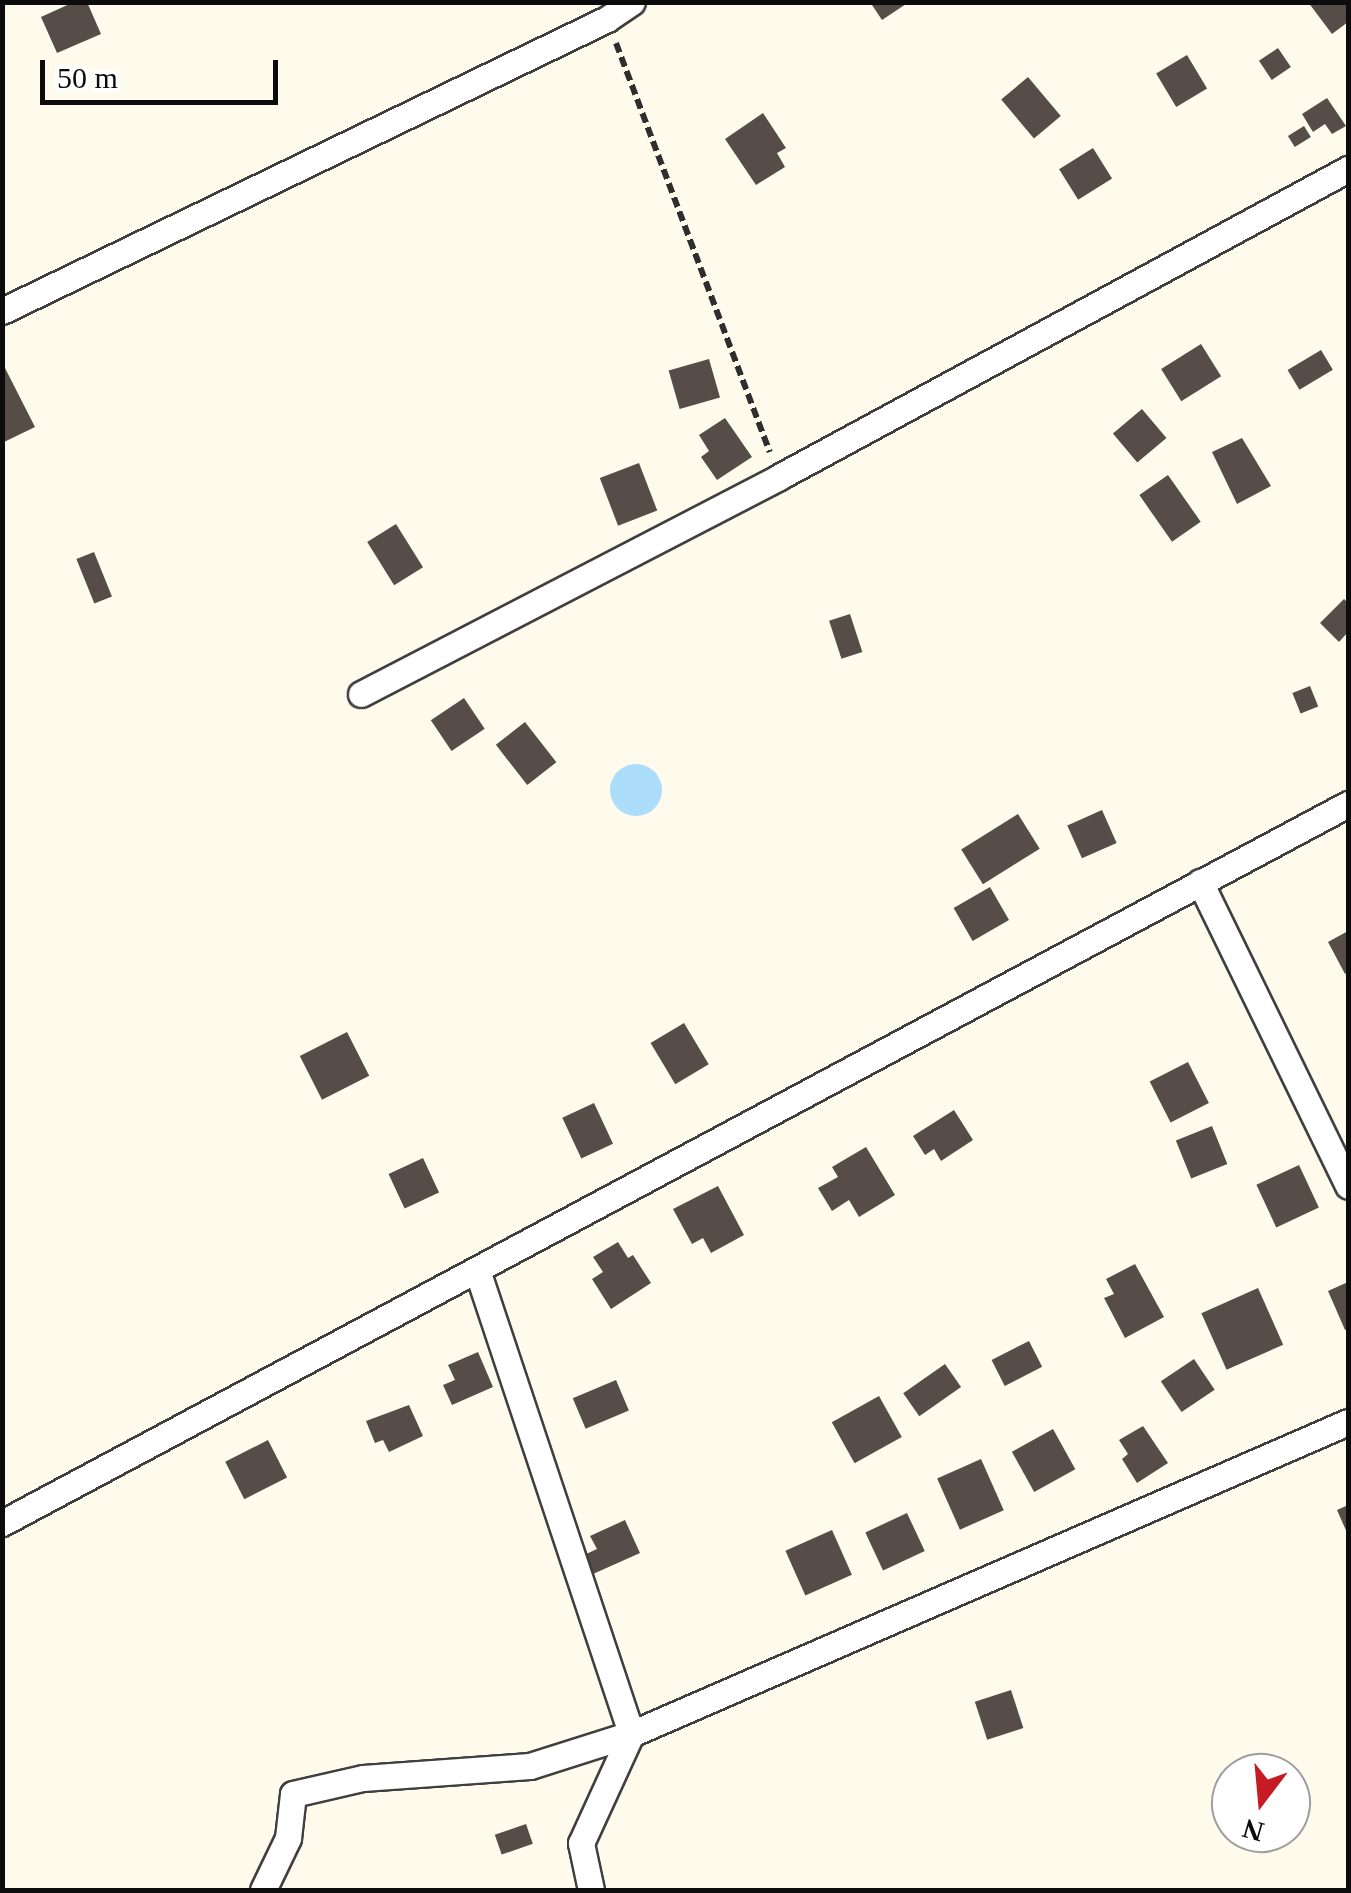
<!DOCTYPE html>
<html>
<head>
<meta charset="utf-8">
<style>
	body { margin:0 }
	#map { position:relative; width:1351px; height:1893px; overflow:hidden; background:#fffbec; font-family:"Times New Roman",serif }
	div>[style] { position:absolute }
	.water>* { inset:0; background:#acddfb }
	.round { border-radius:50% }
	.building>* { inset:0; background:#564d48; transform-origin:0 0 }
	.path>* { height:6px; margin-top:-3px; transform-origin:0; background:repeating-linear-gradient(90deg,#2e2e2e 0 10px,transparent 0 15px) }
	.roads { filter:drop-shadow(2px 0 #3f3f3f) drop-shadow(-2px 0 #3f3f3f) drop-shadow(0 2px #3f3f3f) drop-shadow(0 -2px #3f3f3f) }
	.minor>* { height:25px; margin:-12.5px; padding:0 12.5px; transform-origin:12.5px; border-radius:12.5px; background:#fff }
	span { translate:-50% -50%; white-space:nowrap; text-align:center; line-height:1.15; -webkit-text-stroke:10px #fff; paint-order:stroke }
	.frame { position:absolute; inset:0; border:5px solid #0c0c0c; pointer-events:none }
	.north { position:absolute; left:1211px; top:1753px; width:100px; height:100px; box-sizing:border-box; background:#fff; border:2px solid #9e9e9e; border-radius:50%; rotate:196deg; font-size:28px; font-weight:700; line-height:40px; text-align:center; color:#0c0c0c }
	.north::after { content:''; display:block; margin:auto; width:35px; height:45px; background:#c61b23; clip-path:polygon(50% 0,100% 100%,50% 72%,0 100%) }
	.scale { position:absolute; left:40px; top:60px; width:238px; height:45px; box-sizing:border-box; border:5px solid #0c0c0c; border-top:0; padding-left:12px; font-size:30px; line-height:35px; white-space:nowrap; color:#0c0c0c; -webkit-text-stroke:8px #fff; paint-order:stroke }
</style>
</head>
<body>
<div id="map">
	<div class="water">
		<div class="round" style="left:610px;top:764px;width:52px;height:52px"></div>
	</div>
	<div class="building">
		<div style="clip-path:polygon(74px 2px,87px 2px,101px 34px,57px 53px,41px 17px)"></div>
		<div style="clip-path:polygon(870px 2px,909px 2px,882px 20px)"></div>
		<div style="clip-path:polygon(1308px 2px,1348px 2px,1348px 22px,1332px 34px)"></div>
		<div style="left:1278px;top:48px;width:23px;height:23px;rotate:56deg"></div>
		<div style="left:1187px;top:55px;width:39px;height:36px;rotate:59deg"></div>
		<div style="left:1028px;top:77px;width:51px;height:35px;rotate:50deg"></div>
		<div style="clip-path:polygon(1327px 98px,1346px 126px,1332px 134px,1325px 124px,1313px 132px,1302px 114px)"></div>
		<div style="clip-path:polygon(763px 113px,786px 148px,777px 153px,785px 167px,756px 185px,725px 139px)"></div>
		<div style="left:1304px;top:126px;width:13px;height:19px;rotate:58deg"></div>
		<div style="left:1093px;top:148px;width:36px;height:40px;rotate:58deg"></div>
		<div style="left:1201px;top:344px;width:38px;height:47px;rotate:58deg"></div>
		<div style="left:1321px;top:350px;width:23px;height:39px;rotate:59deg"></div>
		<div style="left:709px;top:359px;width:40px;height:42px;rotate:74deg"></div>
		<div style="clip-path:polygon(5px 368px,35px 427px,2px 443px,2px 369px)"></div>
		<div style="left:1142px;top:409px;width:38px;height:38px;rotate:50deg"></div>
		<div style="clip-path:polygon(725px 418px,752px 457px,717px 480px,701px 457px,709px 451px,699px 435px)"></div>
		<div style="clip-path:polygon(1242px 438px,1271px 486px,1237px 504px,1212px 452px)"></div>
		<div style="left:639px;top:463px;width:51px;height:42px;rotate:69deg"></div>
		<div style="left:1168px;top:475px;width:57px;height:35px;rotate:55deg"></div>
		<div style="left:396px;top:524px;width:51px;height:34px;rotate:58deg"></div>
		<div style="left:94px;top:552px;width:48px;height:19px;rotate:68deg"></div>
		<div style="clip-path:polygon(1344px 599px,1348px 603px,1348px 632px,1339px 642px,1320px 623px)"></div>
		<div style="left:850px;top:614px;width:40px;height:22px;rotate:72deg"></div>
		<div style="left:1310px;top:686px;width:22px;height:19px;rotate:68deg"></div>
		<div style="left:464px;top:698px;width:37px;height:40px;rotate:56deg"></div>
		<div style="left:525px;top:722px;width:51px;height:37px;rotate:52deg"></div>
		<div style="left:1102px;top:810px;width:36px;height:38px;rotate:66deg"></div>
		<div style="left:1018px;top:814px;width:41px;height:67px;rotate:58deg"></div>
		<div style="left:990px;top:887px;width:38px;height:42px;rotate:60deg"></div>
		<div style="clip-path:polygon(1348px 931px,1348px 972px,1345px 974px,1328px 942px)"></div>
		<div style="left:684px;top:1023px;width:48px;height:39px;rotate:59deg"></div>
		<div style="left:347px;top:1032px;width:49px;height:53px;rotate:63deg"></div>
		<div style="left:1188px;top:1062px;width:46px;height:43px;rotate:63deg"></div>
		<div style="left:594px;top:1103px;width:45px;height:35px;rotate:65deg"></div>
		<div style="clip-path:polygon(954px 1110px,973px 1140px,941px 1161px,934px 1149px,925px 1155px,913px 1136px)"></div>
		<div style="left:1212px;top:1126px;width:41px;height:39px;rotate:68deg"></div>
		<div style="clip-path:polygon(866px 1147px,895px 1195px,859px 1217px,849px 1200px,832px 1211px,818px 1188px,838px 1177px,832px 1167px)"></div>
		<div style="left:423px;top:1158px;width:38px;height:38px;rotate:65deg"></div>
		<div style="left:1299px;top:1165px;width:47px;height:47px;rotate:65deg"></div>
		<div style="clip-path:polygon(718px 1186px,744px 1235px,711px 1253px,703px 1238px,692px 1244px,673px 1209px)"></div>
		<div style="clip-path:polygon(618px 1242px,628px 1258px,633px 1255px,651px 1283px,611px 1309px,592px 1279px,603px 1272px,593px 1257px)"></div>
		<div style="clip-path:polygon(1135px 1264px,1164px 1317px,1125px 1338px,1104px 1298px,1114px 1294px,1106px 1279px)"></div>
		<div style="clip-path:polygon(1348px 1282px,1348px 1329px,1345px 1330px,1328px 1291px)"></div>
		<div style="left:1258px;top:1288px;width:62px;height:62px;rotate:66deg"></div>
		<div style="left:1029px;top:1341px;width:29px;height:42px;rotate:63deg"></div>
		<div style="clip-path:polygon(478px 1352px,493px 1387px,452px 1405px,443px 1385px,455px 1380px,448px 1365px)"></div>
		<div style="left:1194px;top:1359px;width:37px;height:40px;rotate:56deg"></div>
		<div style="left:945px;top:1364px;width:28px;height:51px;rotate:55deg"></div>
		<div style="left:616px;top:1380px;width:33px;height:47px;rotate:67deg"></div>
		<div style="left:879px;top:1396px;width:47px;height:54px;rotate:61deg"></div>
		<div style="clip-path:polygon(409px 1405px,423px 1436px,389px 1452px,383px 1440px,375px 1443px,366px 1421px)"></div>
		<div style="clip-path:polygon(1143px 1426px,1168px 1463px,1137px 1483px,1122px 1459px,1128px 1454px,1119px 1440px)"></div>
		<div style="left:1053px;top:1429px;width:46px;height:47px;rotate:61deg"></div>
		<div style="left:268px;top:1440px;width:42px;height:48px;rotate:63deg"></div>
		<div style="left:981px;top:1459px;width:56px;height:48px;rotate:66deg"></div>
		<div style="clip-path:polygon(1348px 1505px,1348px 1535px,1337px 1510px)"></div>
		<div style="left:907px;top:1513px;width:42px;height:46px;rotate:65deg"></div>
		<div style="clip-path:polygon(625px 1520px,640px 1553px,593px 1574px,584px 1555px,597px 1549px,590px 1536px)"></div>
		<div style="left:832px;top:1530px;width:49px;height:51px;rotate:66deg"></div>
		<div style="left:1011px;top:1690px;width:40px;height:38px;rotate:72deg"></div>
		<div style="left:526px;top:1824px;width:21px;height:33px;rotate:71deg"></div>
	</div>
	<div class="path">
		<div style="left:616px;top:43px;width:437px;rotate:69.4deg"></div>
	</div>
	<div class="roads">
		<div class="minor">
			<div style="left:2px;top:311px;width:672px;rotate:-25.76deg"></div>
			<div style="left:607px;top:19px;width:30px;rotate:-34deg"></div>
			<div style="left:361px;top:694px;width:471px;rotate:-27.4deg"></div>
			<div style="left:779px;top:477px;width:647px;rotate:-28.43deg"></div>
			<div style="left:1200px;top:882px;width:338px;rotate:64deg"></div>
			<div style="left:478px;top:1273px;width:486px;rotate:71.6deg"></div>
			<div style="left:631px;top:1734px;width:120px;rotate:114.6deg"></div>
			<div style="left:581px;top:1843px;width:48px;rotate:78deg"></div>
			<div style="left:2px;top:1523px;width:1526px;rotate:-28.11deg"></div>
			<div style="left:263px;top:1890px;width:58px;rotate:-64.3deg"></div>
			<div style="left:288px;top:1838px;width:44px;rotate:-83.5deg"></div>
			<div style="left:293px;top:1794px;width:72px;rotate:-12.9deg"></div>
			<div style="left:363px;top:1778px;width:167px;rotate:-4.1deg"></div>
			<div style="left:530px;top:1766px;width:106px;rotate:-17.6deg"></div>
			<div style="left:631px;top:1734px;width:782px;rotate:-23.52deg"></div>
		</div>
	</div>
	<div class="frame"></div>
	<div class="north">N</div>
	<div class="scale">50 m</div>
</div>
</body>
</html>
